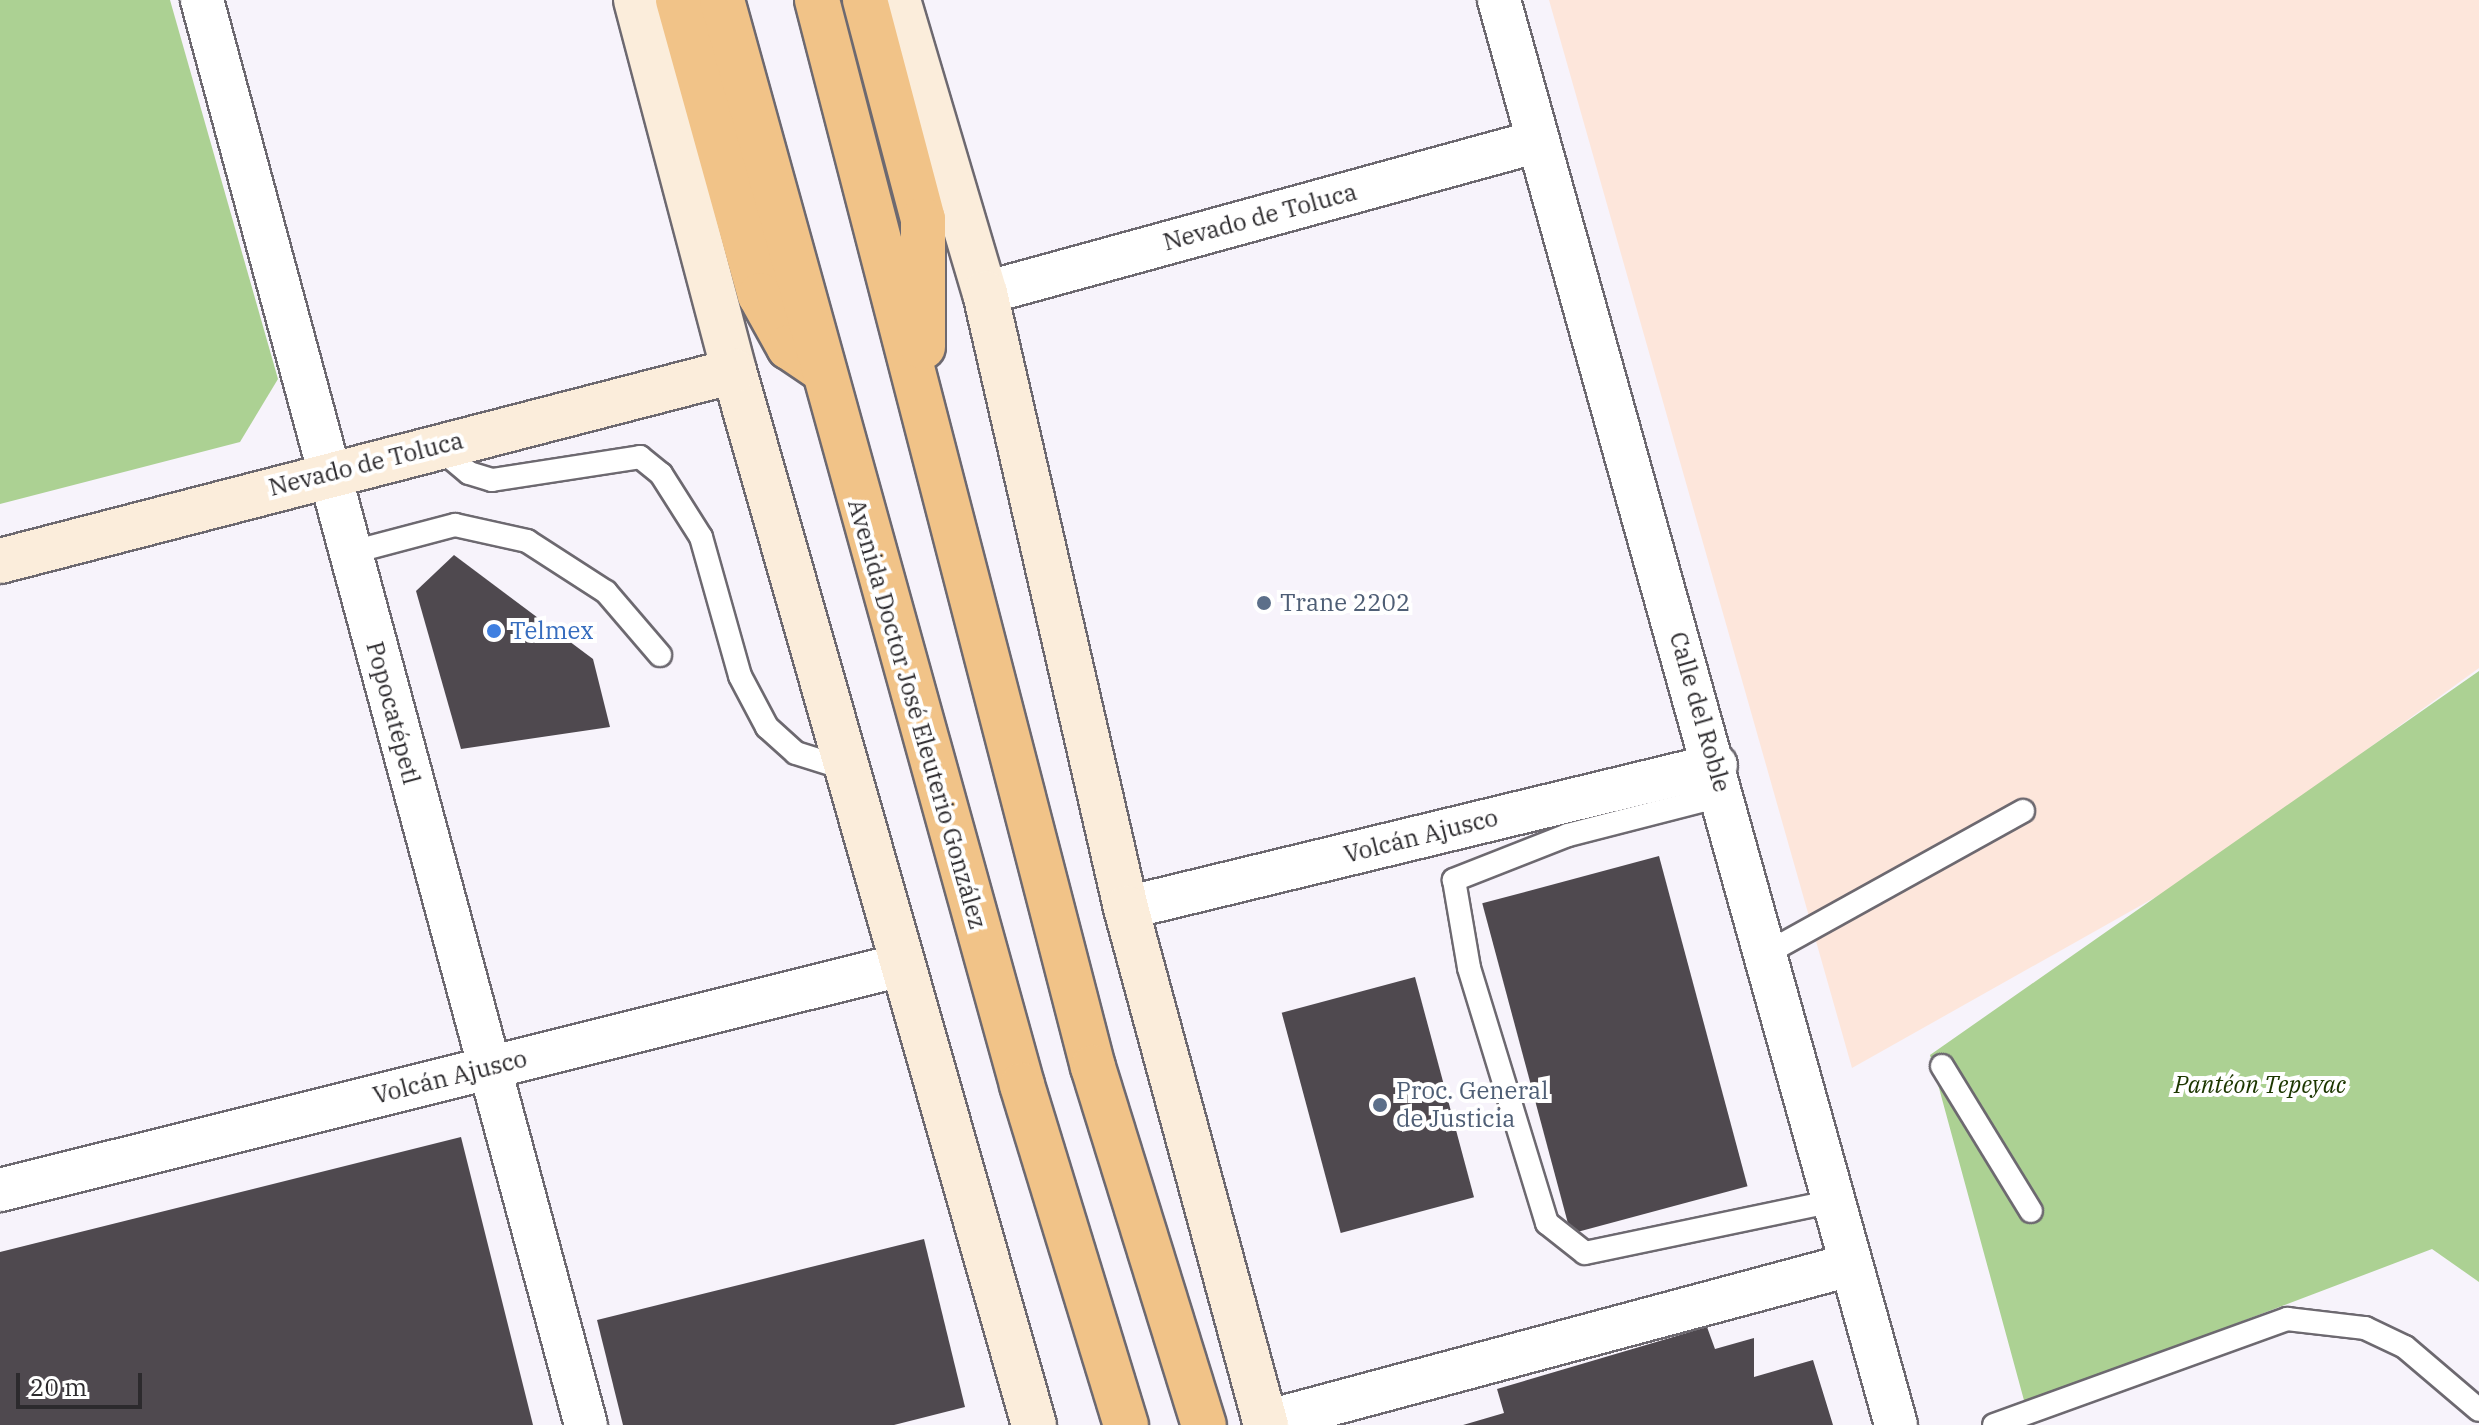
<!DOCTYPE html>
<html>
<head>
<meta charset="utf-8">
<style>
	body { margin:0 }
	#map { position:relative; width:2479px; height:1425px; overflow:hidden; background:#f7f3fb; font-family:"IBM Plex Serif",serif }
	div>[style] { position:absolute }
	.industrial>* { inset:0; background:#fde6db }
	.green>* { inset:0; background:#acd193 }
	.building>* { inset:0; background:#4f494f; transform-origin:0 0 }
	.roads { filter:drop-shadow(2px 0 #6d6970) drop-shadow(-2px 0 #6d6970) drop-shadow(0 2px #6d6970) drop-shadow(0 -2px #6d6970) }
	.lane>* { height:22px; margin:-11px; padding:0 11px; transform-origin:11px; border-radius:11px; background:#fff }
	.street>* { height:42px; margin:-21px; padding:0 21px; transform-origin:21px; border-radius:21px; background:#fff }
	.secondary>* { height:44px; margin:-22px; padding:0 22px; transform-origin:22px; border-radius:22px; background:#fbeddb }
	.highway>* { height:44px; margin:-22px; padding:0 22px; transform-origin:22px; border-radius:22px; background:#f1c388 }
	.dots>* { width:22px; height:22px; translate:-50% -50%; box-sizing:border-box; border:4px solid #fff; border-radius:50% }
	span { translate:-50% -50%; white-space:nowrap; text-align:center; line-height:1.15; -webkit-text-stroke:8px #fff; paint-order:stroke }
	.street-label { font-size:24px; color:#2c2a2d }
	.service-label { font-size:24px; color:#4e5e75 }
	.left { translate:0 -50%; text-align:left }
	.shop-label { font-size:24px; color:#366cbe }
	.park-label { font-size:24px; color:#1c3600; font-style:italic }
	.scale { position:absolute; left:16px; top:1373px; width:126px; height:36px; box-sizing:border-box; border:4px solid #2c2a2d; border-top:0; padding-left:10px; font-size:24px; line-height:28px; white-space:nowrap; color:#2c2a2d; -webkit-text-stroke:6px #fff; paint-order:stroke }
</style>
</head>
<body>
<div id="map">
	<div class="industrial">
		<div style="clip-path:polygon(1549px 0,2479px 0,2479px 668px,2193px 876px,1852px 1068px)"></div>
	</div>
	<div class="green">
		<div style="clip-path:polygon(0 0,170px 0,278px 379px,240px 442px,0 504px)"></div>
		<div style="clip-path:polygon(2479px 671px,2479px 1282px,2432px 1249px,2025px 1404px,1930px 1055px)"></div>
	</div>
	<div class="building">
		<div style="clip-path:polygon(454px 555px,593px 659px,610px 727px,461px 749px,416px 591px)"></div>
		<div style="left:1659px;top:856px;width:342px;height:183px;rotate:75deg"></div>
		<div style="left:1415px;top:977px;width:228px;height:138px;rotate:75deg"></div>
		<div style="clip-path:polygon(461px 1137px,533px 1425px,0 1425px,0 1252px)"></div>
		<div style="clip-path:polygon(924px 1239px,965px 1407px,894px 1425px,623px 1425px,597px 1320px)"></div>
		<div style="clip-path:polygon(1707px 1327px,1715px 1349px,1754px 1338px,1754px 1377px,1813px 1360px,1833px 1425px,1463px 1425px,1504px 1413px,1497px 1389px)"></div>
	</div>
	<div class="roads">
		<div class="lane">
			<div style="left:438px;top:447px;width:40px;rotate:40deg"></div>
			<div style="left:469px;top:473px;width:24px;rotate:17deg"></div>
			<div style="left:492px;top:480px;width:150px;rotate:-8.8deg"></div>
			<div style="left:640px;top:457px;width:27px;rotate:39deg"></div>
			<div style="left:661px;top:474px;width:75px;rotate:57.6deg"></div>
			<div style="left:701px;top:537px;width:144px;rotate:74.3deg"></div>
			<div style="left:740px;top:676px;width:58px;rotate:62.1deg"></div>
			<div style="left:767px;top:727px;width:39px;rotate:42deg"></div>
			<div style="left:796px;top:753px;width:53px;rotate:17.4deg"></div>
			<div style="left:349px;top:553px;width:110px;rotate:-14.8deg"></div>
			<div style="left:455px;top:525px;width:74px;rotate:12.5deg"></div>
			<div style="left:527px;top:541px;width:94px;rotate:32.8deg"></div>
			<div style="left:606px;top:592px;width:83px;rotate:49.4deg"></div>
			<div style="left:1724px;top:795px;width:161px;rotate:165.6deg"></div>
			<div style="left:1568px;top:835px;width:123px;rotate:158.5deg"></div>
			<div style="left:1454px;top:880px;width:89px;rotate:80.3deg"></div>
			<div style="left:1469px;top:968px;width:267px;rotate:73deg"></div>
			<div style="left:1547px;top:1223px;width:48px;rotate:38.3deg"></div>
			<div style="left:1585px;top:1253px;width:253px;rotate:-11.8deg"></div>
			<div style="left:1765px;top:954px;width:295px;rotate:-29deg"></div>
			<div style="left:1942px;top:1066px;width:170px;rotate:58.5deg"></div>
			<div style="left:1994px;top:1425px;width:312px;rotate:-19.9deg"></div>
			<div style="left:2287px;top:1319px;width:79px;rotate:6.6deg"></div>
			<div style="left:2365px;top:1328px;width:44px;rotate:25.4deg"></div>
			<div style="left:2405px;top:1347px;width:97px;rotate:40.4deg"></div>
		</div>
		<div class="street">
			<div style="left:202px;top:0;width:1476px;rotate:74.92deg"></div>
			<div style="left:1499px;top:0;width:1479px;rotate:74.43deg"></div>
			<div style="left:985px;top:293px;width:570px;rotate:-15.35deg"></div>
			<div style="left:1126px;top:908px;width:607px;rotate:-13.62deg"></div>
			<div style="left:0;top:1190px;width:929px;rotate:-14.02deg"></div>
			<div style="left:1265px;top:1422px;width:606px;rotate:-15.02deg"></div>
		</div>
		<div class="secondary">
			<div style="left:636px;top:0;width:384px;rotate:75.2deg"></div>
			<div style="left:734px;top:371px;width:1096px;rotate:74.11deg"></div>
			<div style="left:898px;top:0;width:306px;rotate:73.5deg"></div>
			<div style="left:985px;top:293px;width:631px;rotate:77.09deg"></div>
			<div style="left:1126px;top:908px;width:536px;rotate:74.85deg"></div>
			<div style="left:0;top:561px;width:758px;rotate:-14.51deg"></div>
		</div>
		<div class="highway">
			<div style="left:678px;top:0;width:306px;rotate:74.5deg"></div>
			<div style="left:760px;top:295px;width:60px;rotate:60.9deg"></div>
			<div style="left:789px;top:347px;width:37px;rotate:34deg"></div>
			<div style="left:722px;top:0;width:1126px;rotate:74.54deg"></div>
			<div style="left:1022px;top:1085px;width:356px;rotate:73deg"></div>
			<div style="left:817px;top:0;width:1102px;rotate:75.5deg"></div>
			<div style="left:1093px;top:1067px;width:375px;rotate:72.8deg"></div>
			<div style="left:865px;top:0;width:227px;rotate:75.2deg"></div>
			<div style="left:923px;top:219px;width:128px;rotate:90deg"></div>
		</div>
	</div>
	<div class="dots">
		<div style="left:1264px;top:603px;background:#5c6f8a"></div>
		<div style="left:494px;top:631px;background:#3f7fe0"></div>
		<div style="left:1380px;top:1105px;background:#5c6f8a"></div>
	</div>
	<div class="street-label">
		<span style="left:1260px;top:217px;rotate:-15deg">Nevado de Toluca</span>
		<span style="left:366px;top:464px;rotate:-14deg">Nevado de Toluca</span>
		<span style="left:1700px;top:712px;rotate:74deg">Calle del Roble</span>
		<span style="left:393px;top:713px;rotate:75deg">Popocatépetl</span>
		<span style="left:917px;top:714px;rotate:74deg">Avenida Doctor José Eleuterio González</span>
		<span style="left:1421px;top:836px;rotate:-14deg">Volcán Ajusco</span>
		<span style="left:450px;top:1077px;rotate:-14deg">Volcán Ajusco</span>
	</div>
	<div class="service-label">
		<span class="left" style="left:1280px;top:603px">Trane 2202</span>
		<span class="left" style="left:1396px;top:1105px">Proc. General<br>de Justicia</span>
	</div>
	<div class="shop-label">
		<span class="left" style="left:510px;top:631px">Telmex</span>
	</div>
	<div class="park-label">
		<span style="left:2260px;top:1085px">Pantéon Tepeyac</span>
	</div>
	<div class="scale">20 m</div>
</div>
</body>
</html>
